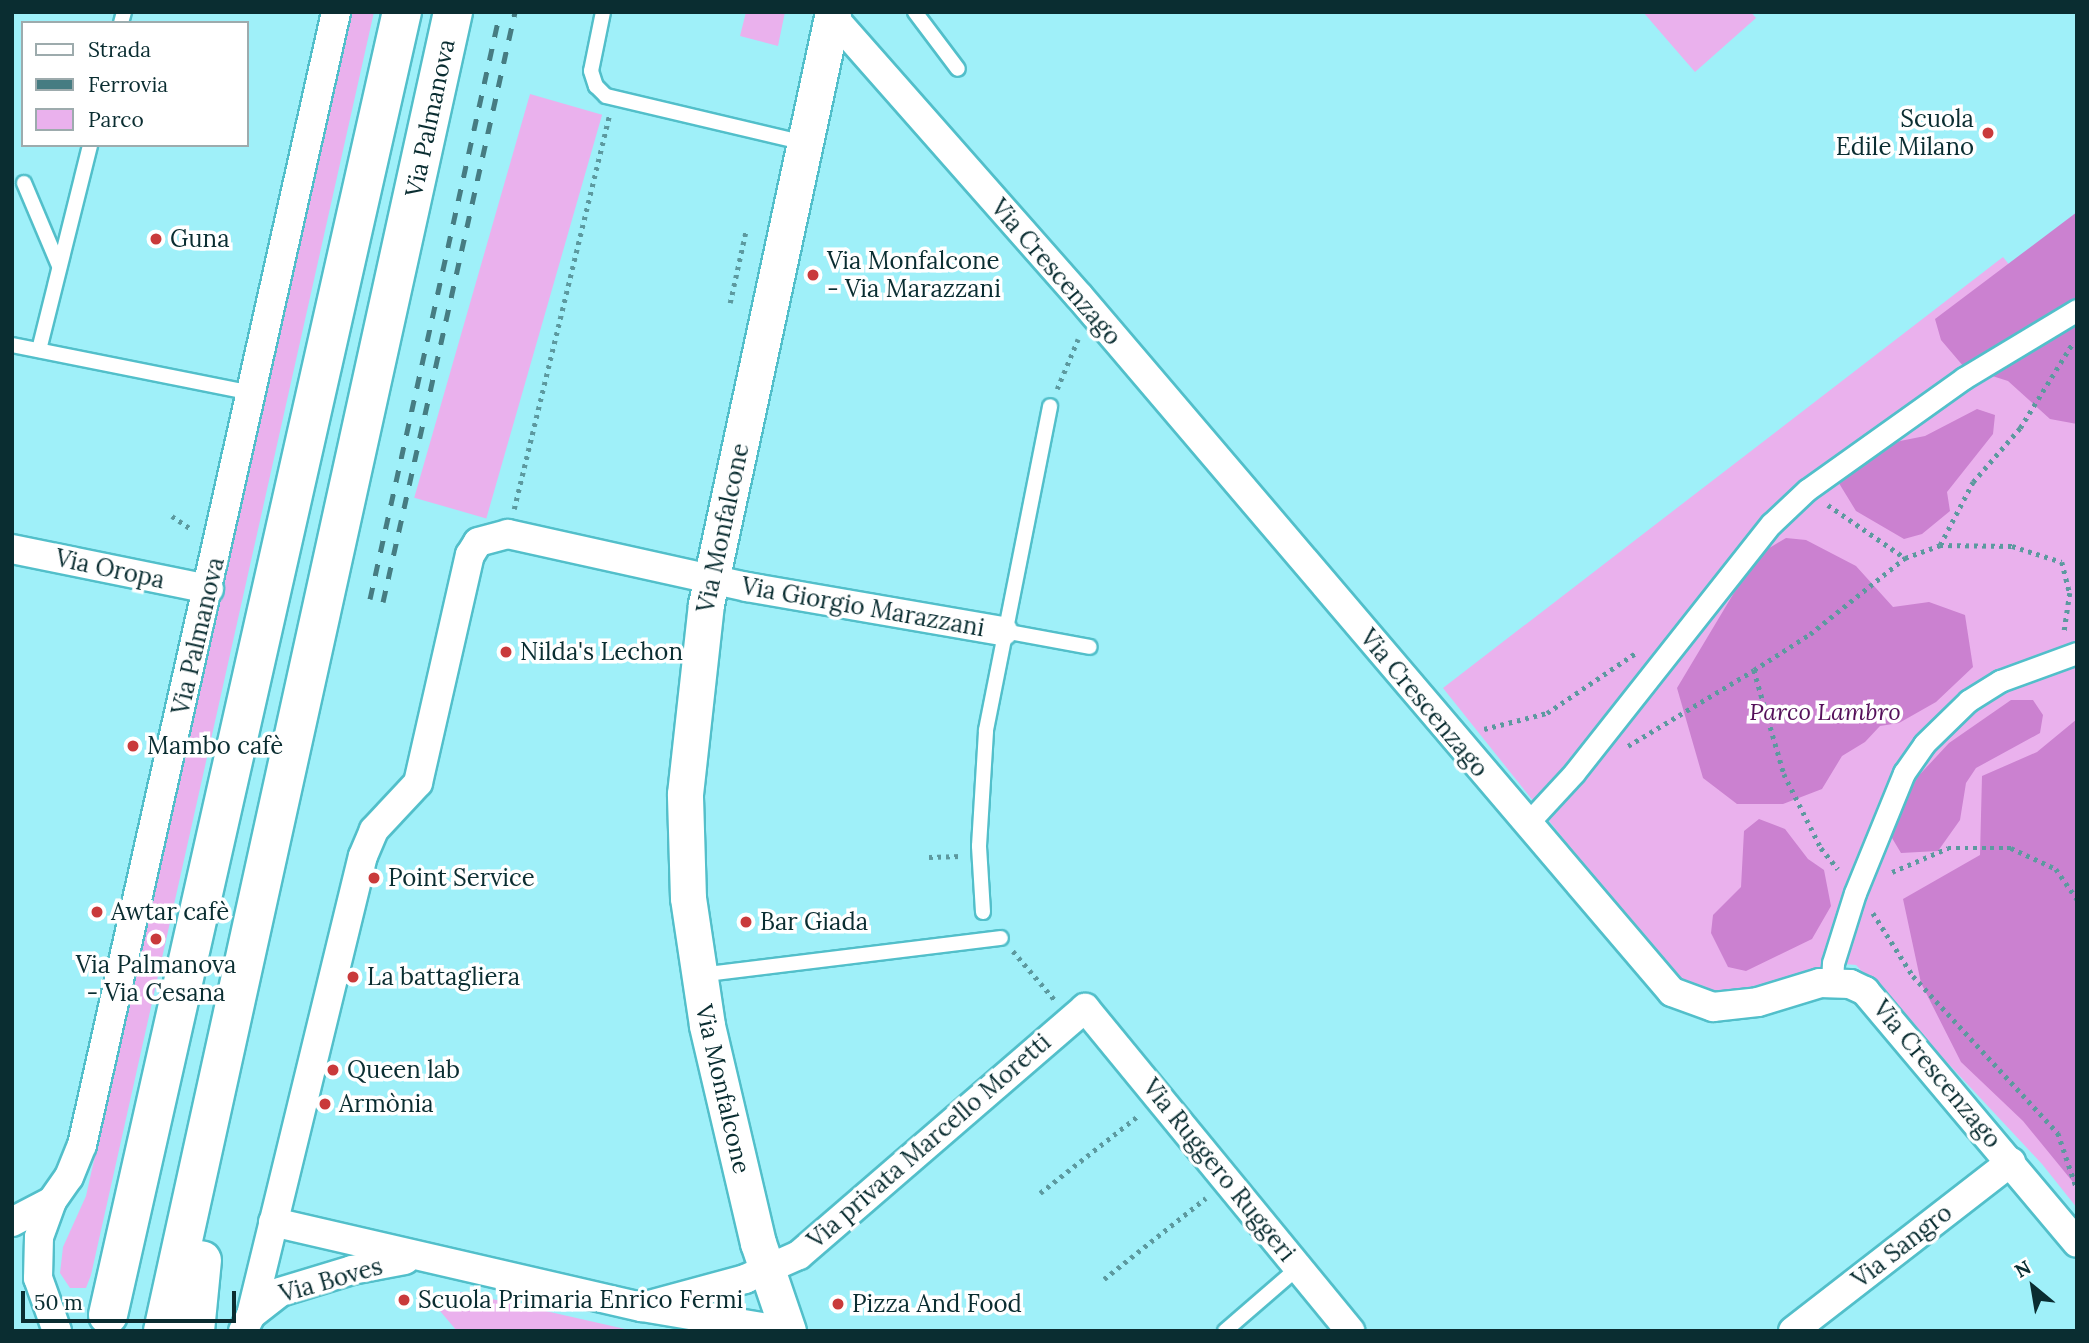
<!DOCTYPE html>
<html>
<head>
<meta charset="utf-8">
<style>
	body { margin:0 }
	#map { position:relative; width:2089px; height:1343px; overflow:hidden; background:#9ff0f9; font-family:Lora,serif }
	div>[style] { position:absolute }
	.green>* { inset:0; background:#eab1ed; transform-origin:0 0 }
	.forest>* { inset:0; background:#cb81d0 }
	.path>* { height:4.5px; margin-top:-2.25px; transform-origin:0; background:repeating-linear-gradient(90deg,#5c999f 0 3.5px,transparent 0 8.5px) }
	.roads { filter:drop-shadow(2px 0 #52bfca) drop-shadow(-2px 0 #52bfca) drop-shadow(0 2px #52bfca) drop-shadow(0 -2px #52bfca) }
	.service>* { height:14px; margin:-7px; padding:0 7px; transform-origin:7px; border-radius:7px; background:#fff }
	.pedestrian>* { height:21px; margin:-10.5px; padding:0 10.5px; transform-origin:10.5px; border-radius:10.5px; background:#fff }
	.minor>* { height:28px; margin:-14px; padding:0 14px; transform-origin:14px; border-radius:14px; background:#fff }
	.tertiary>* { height:35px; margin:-17.5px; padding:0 17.5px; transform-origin:17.5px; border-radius:17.5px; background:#fff }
	.trunk>* { height:38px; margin:-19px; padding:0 19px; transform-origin:19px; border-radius:19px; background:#fff }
	.rail>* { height:5px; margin-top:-2.5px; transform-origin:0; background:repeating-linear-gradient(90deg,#467c82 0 12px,transparent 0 24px) }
	.dots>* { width:19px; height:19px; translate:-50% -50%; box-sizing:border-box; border:4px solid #fff; border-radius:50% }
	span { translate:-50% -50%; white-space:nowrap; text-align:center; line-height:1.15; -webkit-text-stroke:7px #fff; paint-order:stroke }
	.street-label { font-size:24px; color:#0a2d31 }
	.poi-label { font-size:24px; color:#0a2d31 }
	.right { translate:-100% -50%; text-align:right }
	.left { translate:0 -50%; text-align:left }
	.park-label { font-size:24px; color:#55105a; font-style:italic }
	.frame { position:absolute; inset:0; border:14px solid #0a2d31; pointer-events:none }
	.legend { position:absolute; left:21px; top:21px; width:228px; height:126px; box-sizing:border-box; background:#fff; border:2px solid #9dabad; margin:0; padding:9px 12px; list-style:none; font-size:21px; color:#0a2d31 }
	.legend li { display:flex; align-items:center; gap:14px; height:35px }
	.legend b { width:35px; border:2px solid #9dabad }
	.north { position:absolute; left:1998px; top:1252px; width:70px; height:70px; -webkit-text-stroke:5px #fff; paint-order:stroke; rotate:330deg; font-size:19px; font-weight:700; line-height:28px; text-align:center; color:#0a2d31 }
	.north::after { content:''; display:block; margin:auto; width:24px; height:32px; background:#0a2d31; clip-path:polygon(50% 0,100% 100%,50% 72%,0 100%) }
	.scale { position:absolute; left:21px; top:1291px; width:215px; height:32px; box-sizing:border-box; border:4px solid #0a2d31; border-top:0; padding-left:9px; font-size:21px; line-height:24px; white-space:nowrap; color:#0a2d31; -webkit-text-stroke:5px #fff; paint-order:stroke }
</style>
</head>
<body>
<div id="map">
	<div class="green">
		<div style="clip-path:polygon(350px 12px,374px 12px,91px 1275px,86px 1288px,70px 1288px,60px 1273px,63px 1247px,86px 1196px)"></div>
		<div style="clip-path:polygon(746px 12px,785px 12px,778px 46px,740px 36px)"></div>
		<div style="clip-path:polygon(1643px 12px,1751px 12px,1756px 18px,1695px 72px)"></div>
		<div style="left:530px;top:94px;width:75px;height:420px;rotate:16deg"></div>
		<div style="clip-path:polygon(2003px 257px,2035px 297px,2077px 265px,2077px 1208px,2042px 1164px,1856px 965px,1833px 963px,1783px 992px,1700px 994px,1676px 980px,1443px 688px)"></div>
		<div style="clip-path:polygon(461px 1292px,634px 1331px,457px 1331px,440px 1311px)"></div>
	</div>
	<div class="forest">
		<div style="clip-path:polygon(2077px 212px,2077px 424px,2050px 419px,2008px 381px,1964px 367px,1941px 340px,1935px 319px)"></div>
		<div style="clip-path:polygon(1977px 409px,1995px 415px,1993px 434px,1947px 492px,1950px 511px,1922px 534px,1904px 539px,1856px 511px,1837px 480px,1849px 466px,1900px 441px,1925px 436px)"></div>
		<div style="clip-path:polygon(1786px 538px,1806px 540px,1856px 566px,1893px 607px,1929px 602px,1965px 615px,1973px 667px,1936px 702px,1899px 723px,1880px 726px,1865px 742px,1842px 756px,1822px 789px,1783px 804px,1737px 804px,1703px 778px,1677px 688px,1756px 556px)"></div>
		<div style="clip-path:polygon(2011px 700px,2033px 700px,2043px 715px,2040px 733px,1976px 768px,1966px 783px,1960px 820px,1938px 851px,1901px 853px,1892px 838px,1892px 819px,1910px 785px,1949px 743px)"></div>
		<div style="clip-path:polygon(2077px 719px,2077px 1187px,2023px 1121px,1961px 1062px,1921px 983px,1903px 899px,1980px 855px,1982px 776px,2037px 752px)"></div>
		<div style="clip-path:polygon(1759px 819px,1785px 829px,1808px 859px,1824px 870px,1831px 906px,1812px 939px,1746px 971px,1728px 967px,1711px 933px,1713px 915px,1741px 887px,1744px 831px)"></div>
	</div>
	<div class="path">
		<div style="left:730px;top:303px;width:75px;rotate:-77.6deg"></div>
		<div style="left:1057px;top:389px;width:54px;rotate:-67.2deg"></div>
		<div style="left:1828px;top:505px;width:93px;rotate:34.5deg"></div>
		<div style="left:514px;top:509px;width:404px;rotate:-76.4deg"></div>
		<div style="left:172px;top:516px;width:23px;rotate:34deg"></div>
		<div style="left:1940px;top:545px;width:71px;rotate:-62.4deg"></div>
		<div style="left:1973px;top:482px;width:72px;rotate:-49deg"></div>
		<div style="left:2020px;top:428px;width:102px;rotate:-58.2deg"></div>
		<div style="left:1754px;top:670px;width:67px;rotate:-32.7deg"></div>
		<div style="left:1810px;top:634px;width:122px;rotate:-38.7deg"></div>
		<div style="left:1905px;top:558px;width:37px;rotate:-20deg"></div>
		<div style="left:1940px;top:545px;width:72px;rotate:0.8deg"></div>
		<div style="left:2012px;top:546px;width:52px;rotate:17.7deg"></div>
		<div style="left:2062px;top:562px;width:32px;rotate:76deg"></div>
		<div style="left:2070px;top:593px;width:40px;rotate:98.5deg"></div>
		<div style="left:1484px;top:729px;width:65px;rotate:-14.3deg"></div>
		<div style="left:1547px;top:713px;width:109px;rotate:-34.1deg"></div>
		<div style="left:1628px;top:746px;width:147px;rotate:-31.1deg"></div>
		<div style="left:1754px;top:670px;width:108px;rotate:73.9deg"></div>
		<div style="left:1784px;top:774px;width:83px;rotate:63.4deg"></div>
		<div style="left:1821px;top:848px;width:27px;rotate:51deg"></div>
		<div style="left:929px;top:857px;width:32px;rotate:-2deg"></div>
		<div style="left:1892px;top:872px;width:61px;rotate:-23.2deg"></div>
		<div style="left:1948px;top:848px;width:63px"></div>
		<div style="left:2011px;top:848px;width:50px;rotate:25deg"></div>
		<div style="left:2056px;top:869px;width:37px;rotate:55deg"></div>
		<div style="left:1873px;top:913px;width:75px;rotate:57.6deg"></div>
		<div style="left:1913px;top:976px;width:214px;rotate:47.3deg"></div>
		<div style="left:2058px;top:1133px;width:59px;rotate:71.3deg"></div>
		<div style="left:1013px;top:951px;width:65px;rotate:49.4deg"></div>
		<div style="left:1040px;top:1193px;width:125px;rotate:-38.2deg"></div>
		<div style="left:1104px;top:1279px;width:130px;rotate:-38.5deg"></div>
	</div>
	<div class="roads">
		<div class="service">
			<div style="left:603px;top:12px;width:60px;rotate:101.5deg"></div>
			<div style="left:591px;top:71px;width:16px;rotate:72deg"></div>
			<div style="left:596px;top:86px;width:14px;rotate:45deg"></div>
			<div style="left:606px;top:96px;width:204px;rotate:13.3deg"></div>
			<div style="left:915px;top:12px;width:71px;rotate:53deg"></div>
			<div style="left:121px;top:23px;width:11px;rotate:-75deg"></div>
			<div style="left:24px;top:183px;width:90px;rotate:67.1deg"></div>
			<div style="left:12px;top:345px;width:245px;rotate:11.3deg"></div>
			<div style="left:39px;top:350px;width:211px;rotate:-76deg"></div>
			<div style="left:1003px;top:631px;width:88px;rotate:10.4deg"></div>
			<div style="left:983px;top:912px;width:66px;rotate:-93.5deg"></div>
			<div style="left:979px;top:846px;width:116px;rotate:-86.5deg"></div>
			<div style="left:986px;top:730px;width:330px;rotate:-78.8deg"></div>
			<div style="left:699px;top:975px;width:304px;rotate:-7deg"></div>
			<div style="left:1225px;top:1331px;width:98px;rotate:-40.9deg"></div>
		</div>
		<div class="pedestrian">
			<div style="left:1527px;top:824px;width:69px;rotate:-47.3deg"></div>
			<div style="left:1574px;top:773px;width:318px;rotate:-51.7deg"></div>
			<div style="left:1771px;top:524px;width:50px;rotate:-43.4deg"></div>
			<div style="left:1807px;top:490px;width:193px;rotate:-35.5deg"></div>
			<div style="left:1964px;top:378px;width:132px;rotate:-31deg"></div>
			<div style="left:1832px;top:982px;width:19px;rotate:-87deg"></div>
			<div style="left:1833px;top:963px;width:73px;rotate:-72.6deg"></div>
			<div style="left:1855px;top:893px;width:130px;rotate:-67.8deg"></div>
			<div style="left:1904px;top:773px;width:35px;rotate:-55deg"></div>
			<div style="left:1924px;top:744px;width:62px;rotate:-44.3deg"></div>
			<div style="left:1968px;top:701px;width:38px;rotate:-32deg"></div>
			<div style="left:2000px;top:681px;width:82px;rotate:-20deg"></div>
		</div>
		<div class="minor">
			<div style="left:832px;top:16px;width:373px;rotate:48.6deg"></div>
			<div style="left:1079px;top:296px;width:914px;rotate:49.57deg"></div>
			<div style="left:1672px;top:992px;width:44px;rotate:20.1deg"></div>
			<div style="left:1713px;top:1007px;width:45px;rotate:-6.3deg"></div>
			<div style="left:1758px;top:1002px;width:65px;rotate:-17deg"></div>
			<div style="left:1820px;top:983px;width:30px;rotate:2deg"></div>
			<div style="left:1850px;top:984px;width:17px;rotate:25deg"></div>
			<div style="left:1865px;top:991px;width:329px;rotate:49.9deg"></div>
			<div style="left:12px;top:549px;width:201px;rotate:11.5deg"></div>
			<div style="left:12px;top:1222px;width:45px;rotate:-27.7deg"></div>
			<div style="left:273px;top:1222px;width:379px;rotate:13deg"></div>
			<div style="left:642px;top:1307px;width:146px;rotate:9.5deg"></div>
			<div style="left:642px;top:1307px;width:107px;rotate:-15.2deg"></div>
			<div style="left:745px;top:1279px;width:59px;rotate:-24deg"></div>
			<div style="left:799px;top:1255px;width:378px;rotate:-40.8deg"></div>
			<div style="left:1085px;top:1008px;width:418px;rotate:50.6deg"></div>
			<div style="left:251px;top:1315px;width:37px;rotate:-38deg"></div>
			<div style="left:280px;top:1292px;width:75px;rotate:-17deg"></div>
			<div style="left:352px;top:1270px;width:54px;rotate:-10.7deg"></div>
			<div style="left:57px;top:1331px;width:56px;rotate:-109.7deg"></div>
			<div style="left:38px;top:1278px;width:41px;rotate:-88.6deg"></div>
			<div style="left:39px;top:1237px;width:38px;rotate:-70deg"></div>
			<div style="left:52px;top:1201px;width:29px;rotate:-55deg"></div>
			<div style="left:69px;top:1177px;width:35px;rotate:-68deg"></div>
			<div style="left:82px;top:1145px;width:1161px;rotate:-77.36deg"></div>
			<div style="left:243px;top:1331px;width:18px;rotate:-63deg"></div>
			<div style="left:251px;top:1315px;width:472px;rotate:-76.3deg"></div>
			<div style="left:363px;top:856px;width:28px;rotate:-67deg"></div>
			<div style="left:374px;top:830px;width:64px;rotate:-46.9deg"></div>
			<div style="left:418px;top:783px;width:234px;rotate:-77.2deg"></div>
			<div style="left:470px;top:555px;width:15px;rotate:-58deg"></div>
			<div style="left:478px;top:542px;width:31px;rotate:-15deg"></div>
			<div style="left:508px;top:534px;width:245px;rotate:12.5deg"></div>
			<div style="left:747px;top:587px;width:260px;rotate:9.8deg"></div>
			<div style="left:1793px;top:1331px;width:276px;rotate:-37.8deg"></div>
		</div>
		<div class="tertiary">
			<div style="left:788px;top:1331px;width:93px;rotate:-108.8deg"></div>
			<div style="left:758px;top:1243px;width:224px;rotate:-103.2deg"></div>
			<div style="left:707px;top:1025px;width:128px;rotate:-98.5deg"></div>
			<div style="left:688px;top:898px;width:104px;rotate:-91.7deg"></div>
			<div style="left:685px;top:794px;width:191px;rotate:-83.7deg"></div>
			<div style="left:706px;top:604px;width:605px;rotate:-77.89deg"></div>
		</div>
		<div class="trunk">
			<div style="left:108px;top:1315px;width:1336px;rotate:-77.29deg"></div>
			<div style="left:163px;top:1331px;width:1351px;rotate:-77.6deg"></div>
			<div style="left:195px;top:1331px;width:71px;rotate:-84.4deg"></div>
		</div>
	</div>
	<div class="rail">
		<div style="left:370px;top:599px;width:601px;rotate:-77.51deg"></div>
		<div style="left:383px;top:602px;width:605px;rotate:-77.39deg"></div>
	</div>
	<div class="dots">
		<div style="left:1988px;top:133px;background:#c93a3b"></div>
		<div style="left:156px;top:239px;background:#c93a3b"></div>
		<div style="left:813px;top:275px;background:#c93a3b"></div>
		<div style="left:506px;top:652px;background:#c93a3b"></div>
		<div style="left:133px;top:746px;background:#c93a3b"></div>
		<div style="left:374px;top:878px;background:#c93a3b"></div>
		<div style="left:97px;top:912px;background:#c93a3b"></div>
		<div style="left:746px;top:922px;background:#c93a3b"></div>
		<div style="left:156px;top:939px;background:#c93a3b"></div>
		<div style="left:353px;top:977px;background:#c93a3b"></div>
		<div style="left:333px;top:1070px;background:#c93a3b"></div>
		<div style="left:325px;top:1104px;background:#c93a3b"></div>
		<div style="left:404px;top:1300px;background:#c93a3b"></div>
		<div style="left:838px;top:1304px;background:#c93a3b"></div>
	</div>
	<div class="street-label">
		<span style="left:430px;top:118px;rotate:-78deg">Via Palmanova</span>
		<span style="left:1056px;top:272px;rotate:49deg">Via Crescenzago</span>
		<span style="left:723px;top:528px;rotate:-78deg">Via Monfalcone</span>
		<span style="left:110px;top:569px;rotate:12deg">Via Oropa</span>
		<span style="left:863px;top:607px;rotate:10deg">Via Giorgio Marazzani</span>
		<span style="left:198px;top:636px;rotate:-77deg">Via Palmanova</span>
		<span style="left:1424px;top:703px;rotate:50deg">Via Crescenzago</span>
		<span style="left:1937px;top:1074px;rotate:50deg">Via Crescenzago</span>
		<span style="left:723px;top:1089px;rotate:77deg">Via Monfalcone</span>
		<span style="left:929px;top:1141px;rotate:-41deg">Via privata Marcello Moretti</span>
		<span style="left:1219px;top:1170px;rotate:51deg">Via Ruggero Ruggeri</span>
		<span style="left:1902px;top:1246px;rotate:-38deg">Via Sangro</span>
		<span style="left:331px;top:1280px;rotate:-16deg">Via Boves</span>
	</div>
	<div class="poi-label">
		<span class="right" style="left:1974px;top:133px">Scuola<br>Edile Milano</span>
		<span class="left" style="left:170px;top:239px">Guna</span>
		<span class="left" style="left:827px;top:275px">Via Monfalcone<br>- Via Marazzani</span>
		<span class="left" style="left:520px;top:652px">Nilda's Lechon</span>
		<span class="left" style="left:147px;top:746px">Mambo cafè</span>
		<span class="left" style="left:388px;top:878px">Point Service</span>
		<span class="left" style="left:111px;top:912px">Awtar cafè</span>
		<span class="left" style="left:760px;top:922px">Bar Giada</span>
		<span style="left:156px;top:979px">Via Palmanova<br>- Via Cesana</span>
		<span class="left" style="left:367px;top:977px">La battagliera</span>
		<span class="left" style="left:347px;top:1070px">Queen lab</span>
		<span class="left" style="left:339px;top:1104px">Armònia</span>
		<span class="left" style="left:418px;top:1300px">Scuola Primaria Enrico Fermi</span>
		<span class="left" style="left:852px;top:1304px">Pizza And Food</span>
	</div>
	<div class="park-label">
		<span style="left:1825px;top:712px">Parco Lambro</span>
	</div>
	<div class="frame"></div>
	<ul class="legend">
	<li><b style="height:9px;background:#fff"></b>Strada</li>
	<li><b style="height:9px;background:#467c82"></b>Ferrovia</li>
	<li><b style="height:19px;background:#eab1ed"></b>Parco</li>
	</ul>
	<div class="north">N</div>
	<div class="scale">50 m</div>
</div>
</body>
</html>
